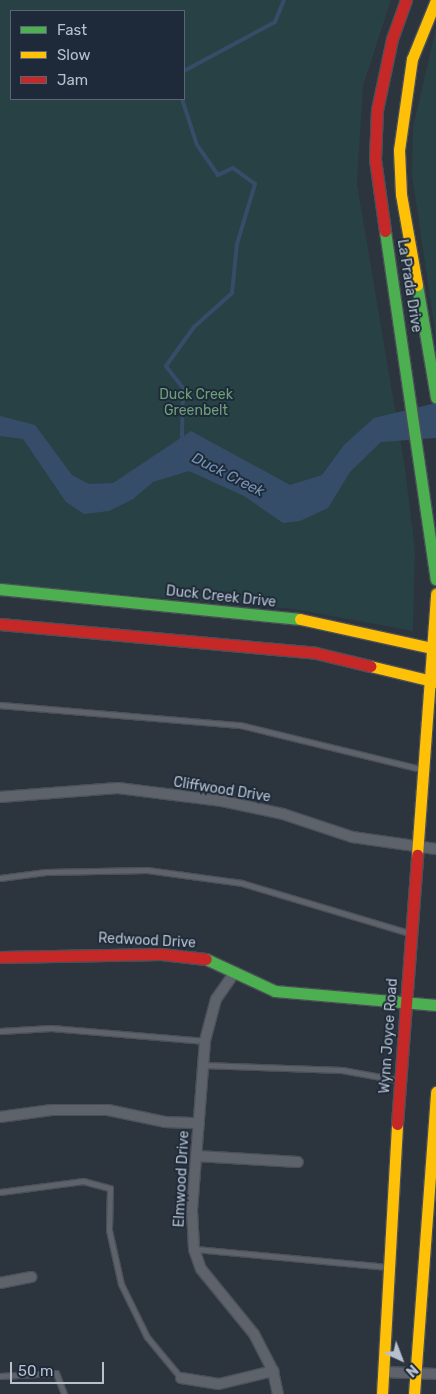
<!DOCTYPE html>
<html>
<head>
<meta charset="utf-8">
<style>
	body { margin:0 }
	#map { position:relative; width:436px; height:1394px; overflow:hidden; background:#2c343e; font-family:Rubik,sans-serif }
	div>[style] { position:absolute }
	.green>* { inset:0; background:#284144 }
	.water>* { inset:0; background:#364d69 }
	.stream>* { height:4px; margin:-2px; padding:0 2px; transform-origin:2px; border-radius:2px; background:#364d69 }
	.roads { filter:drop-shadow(1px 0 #4b5058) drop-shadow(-1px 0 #4b5058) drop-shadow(0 1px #4b5058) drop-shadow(0 -1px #4b5058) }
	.lane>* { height:5px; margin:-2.5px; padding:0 2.5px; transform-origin:2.5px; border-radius:2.5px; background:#5d626b }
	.street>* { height:10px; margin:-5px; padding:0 5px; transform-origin:5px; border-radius:5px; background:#5d626b }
	.fast>* { height:11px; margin:-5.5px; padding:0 5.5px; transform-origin:5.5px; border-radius:5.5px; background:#4caf50 }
	.slow>* { height:11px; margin:-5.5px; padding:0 5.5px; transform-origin:5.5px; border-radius:5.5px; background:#ffc107 }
	.jam>* { height:11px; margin:-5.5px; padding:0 5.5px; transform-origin:5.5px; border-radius:5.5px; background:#c62828 }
	span { translate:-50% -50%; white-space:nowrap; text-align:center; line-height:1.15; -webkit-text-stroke:4px #1e2a39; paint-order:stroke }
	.street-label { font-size:14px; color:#b7c0cd }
	.park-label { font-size:14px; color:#6ca077 }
	.water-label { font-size:15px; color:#7592b3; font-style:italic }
	.legend { position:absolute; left:10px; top:10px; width:175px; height:90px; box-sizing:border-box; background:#1e2a39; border:1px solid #5b6674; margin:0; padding:6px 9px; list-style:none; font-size:15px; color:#b7c0cd }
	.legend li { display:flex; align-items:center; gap:10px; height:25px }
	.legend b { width:25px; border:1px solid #5b6674 }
	.north { position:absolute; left:376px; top:1334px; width:50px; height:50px; -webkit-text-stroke:4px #1e2a39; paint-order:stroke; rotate:137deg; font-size:14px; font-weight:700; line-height:20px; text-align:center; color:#b7c0cd }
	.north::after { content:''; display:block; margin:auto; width:18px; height:22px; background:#b7c0cd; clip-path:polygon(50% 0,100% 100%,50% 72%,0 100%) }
	.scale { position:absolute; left:10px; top:1362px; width:94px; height:22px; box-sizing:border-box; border:2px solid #b7c0cd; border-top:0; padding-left:6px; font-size:15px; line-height:18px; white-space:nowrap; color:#b7c0cd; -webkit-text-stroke:4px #1e2a39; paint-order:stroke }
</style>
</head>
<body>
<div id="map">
	<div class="green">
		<div style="clip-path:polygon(evenodd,0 0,391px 0,363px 86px,357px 184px,405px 468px,415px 550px,413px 631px,294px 609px,0 584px,0 0,11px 11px,184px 11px,184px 99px,11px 99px,11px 11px)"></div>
		<div style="clip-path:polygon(436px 28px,436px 338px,412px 175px,413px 127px)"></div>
	</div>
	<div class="water">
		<div style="clip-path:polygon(436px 403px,436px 438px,381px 442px,350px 472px,328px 508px,300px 521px,283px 523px,244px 496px,189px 471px,153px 482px,133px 499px,109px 511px,84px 514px,66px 502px,23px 439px,0 436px,0 416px,35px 425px,72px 475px,89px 484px,113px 483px,191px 431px,290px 485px,322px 475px,344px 445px,374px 418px)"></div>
	</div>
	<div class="stream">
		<div style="left:184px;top:71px;width:103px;rotate:-28.3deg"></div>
		<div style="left:275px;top:22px;width:24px;rotate:-68deg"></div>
		<div style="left:182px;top:439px;width:51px;rotate:-88.9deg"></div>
		<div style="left:183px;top:388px;width:28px;rotate:-128deg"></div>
		<div style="left:166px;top:366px;width:48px;rotate:-54.3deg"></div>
		<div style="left:194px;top:327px;width:51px;rotate:-41.8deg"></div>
		<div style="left:232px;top:293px;width:49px;rotate:-84.2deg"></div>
		<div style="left:237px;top:244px;width:63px;rotate:-73.3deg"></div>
		<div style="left:255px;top:184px;width:27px;rotate:-144deg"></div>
		<div style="left:233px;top:168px;width:17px;rotate:155deg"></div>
		<div style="left:218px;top:175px;width:37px;rotate:-125deg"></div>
		<div style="left:197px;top:145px;width:48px;rotate:-108.1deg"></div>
	</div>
	<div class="roads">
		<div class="lane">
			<div style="left:0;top:705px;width:241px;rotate:4.8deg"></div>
			<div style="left:240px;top:725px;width:186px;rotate:13.7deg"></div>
			<div style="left:0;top:878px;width:46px;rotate:-7.4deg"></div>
			<div style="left:46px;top:872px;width:101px;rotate:-1.1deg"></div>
			<div style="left:147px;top:870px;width:96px;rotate:7.8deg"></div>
			<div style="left:242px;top:883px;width:174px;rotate:16.7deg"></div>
			<div style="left:0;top:1031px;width:51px;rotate:-3.4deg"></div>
			<div style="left:51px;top:1028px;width:155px;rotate:4.8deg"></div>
			<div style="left:203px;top:1065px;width:139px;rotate:2.1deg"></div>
			<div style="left:342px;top:1070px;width:56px;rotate:10.3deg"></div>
			<div style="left:0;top:1192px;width:84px;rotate:-7.5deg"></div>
			<div style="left:83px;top:1181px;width:28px;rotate:15deg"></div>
			<div style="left:110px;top:1188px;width:42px;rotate:91.4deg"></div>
			<div style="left:109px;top:1230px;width:55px;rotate:77.5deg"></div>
			<div style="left:121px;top:1284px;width:59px;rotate:63.9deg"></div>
			<div style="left:147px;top:1337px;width:53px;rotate:50.3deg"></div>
			<div style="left:195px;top:1249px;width:194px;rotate:5.3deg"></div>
			<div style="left:0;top:1376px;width:56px;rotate:-3.1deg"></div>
			<div style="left:56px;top:1373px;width:22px;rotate:69deg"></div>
		</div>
		<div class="street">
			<div style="left:0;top:797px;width:118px;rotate:-4.4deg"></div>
			<div style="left:118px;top:788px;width:105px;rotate:7.1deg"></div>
			<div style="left:222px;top:801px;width:62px;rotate:12deg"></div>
			<div style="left:283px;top:814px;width:73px;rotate:18.4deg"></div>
			<div style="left:352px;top:837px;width:85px;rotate:8.1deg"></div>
			<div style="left:235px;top:972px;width:33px;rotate:125deg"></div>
			<div style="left:216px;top:999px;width:43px;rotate:104.7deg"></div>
			<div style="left:205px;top:1041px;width:169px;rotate:94.4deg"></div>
			<div style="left:192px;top:1210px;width:39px;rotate:87deg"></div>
			<div style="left:194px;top:1249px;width:21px;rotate:71deg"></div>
			<div style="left:201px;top:1269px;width:84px;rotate:50.8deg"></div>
			<div style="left:254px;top:1334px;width:42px;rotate:62.8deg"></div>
			<div style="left:273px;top:1371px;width:24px;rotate:78deg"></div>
			<div style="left:0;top:1117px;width:52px;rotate:-7.7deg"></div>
			<div style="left:52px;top:1110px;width:56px"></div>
			<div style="left:108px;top:1110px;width:58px;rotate:11.9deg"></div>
			<div style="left:165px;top:1122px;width:34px;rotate:2deg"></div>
			<div style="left:196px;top:1156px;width:102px;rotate:3.4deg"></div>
			<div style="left:0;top:1283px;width:32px;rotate:-11deg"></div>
			<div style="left:383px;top:1372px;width:53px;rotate:2.2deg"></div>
			<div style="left:181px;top:1378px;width:38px;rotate:9deg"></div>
			<div style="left:219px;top:1384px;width:56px;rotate:-13.5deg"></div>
		</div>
		<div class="fast">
			<div style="left:385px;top:231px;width:352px;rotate:81.7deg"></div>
			<div style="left:417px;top:285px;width:114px;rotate:80.4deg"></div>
			<div style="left:0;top:589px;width:301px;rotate:5.7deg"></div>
			<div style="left:206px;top:959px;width:76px;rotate:24.9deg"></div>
			<div style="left:275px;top:991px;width:162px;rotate:5deg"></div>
		</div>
		<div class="slow">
			<div style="left:417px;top:285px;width:92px;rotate:-100deg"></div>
			<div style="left:401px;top:194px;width:44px;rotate:-92.6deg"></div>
			<div style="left:399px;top:150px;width:92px;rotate:-81.9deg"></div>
			<div style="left:412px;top:59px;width:64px;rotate:-67.9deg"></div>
			<div style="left:300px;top:619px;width:139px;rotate:12.4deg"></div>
			<div style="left:370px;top:666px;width:68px;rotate:13.6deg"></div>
			<div style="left:417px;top:855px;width:262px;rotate:-85.8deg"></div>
			<div style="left:382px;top:1394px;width:270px;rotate:-86.8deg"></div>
			<div style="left:414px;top:1394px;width:303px;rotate:-85.8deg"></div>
		</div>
		<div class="jam">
			<div style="left:385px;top:231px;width:73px;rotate:-97.9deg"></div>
			<div style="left:375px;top:159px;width:49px;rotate:-87.7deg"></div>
			<div style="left:377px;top:110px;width:73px;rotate:-78.1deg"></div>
			<div style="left:392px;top:39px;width:41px;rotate:-70.3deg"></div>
			<div style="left:0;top:624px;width:317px;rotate:5.2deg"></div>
			<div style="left:316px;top:653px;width:56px;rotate:13.5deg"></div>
			<div style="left:0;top:957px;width:161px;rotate:-1.1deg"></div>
			<div style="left:161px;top:954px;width:45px;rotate:6.3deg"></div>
			<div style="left:397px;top:1124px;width:270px;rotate:-85.7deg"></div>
		</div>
	</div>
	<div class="street-label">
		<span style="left:409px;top:286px;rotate:81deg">La Prada Drive</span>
		<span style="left:221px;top:597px;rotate:6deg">Duck Creek Drive</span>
		<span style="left:222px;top:790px;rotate:9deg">Cliffwood Drive</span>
		<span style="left:147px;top:941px;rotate:3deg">Redwood Drive</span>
		<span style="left:389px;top:1036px;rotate:-86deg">Wynn Joyce Road</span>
		<span style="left:182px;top:1179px;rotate:-87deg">Elmwood Drive</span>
	</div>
	<div class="park-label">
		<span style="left:196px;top:403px">Duck Creek<br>Greenbelt</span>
	</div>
	<div class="water-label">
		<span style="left:228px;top:475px;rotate:27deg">Duck Creek</span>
	</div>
	<ul class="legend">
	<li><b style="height:6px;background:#4caf50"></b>Fast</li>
	<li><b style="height:6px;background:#ffc107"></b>Slow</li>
	<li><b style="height:6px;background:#c62828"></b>Jam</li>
	</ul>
	<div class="north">N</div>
	<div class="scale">50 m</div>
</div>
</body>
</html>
